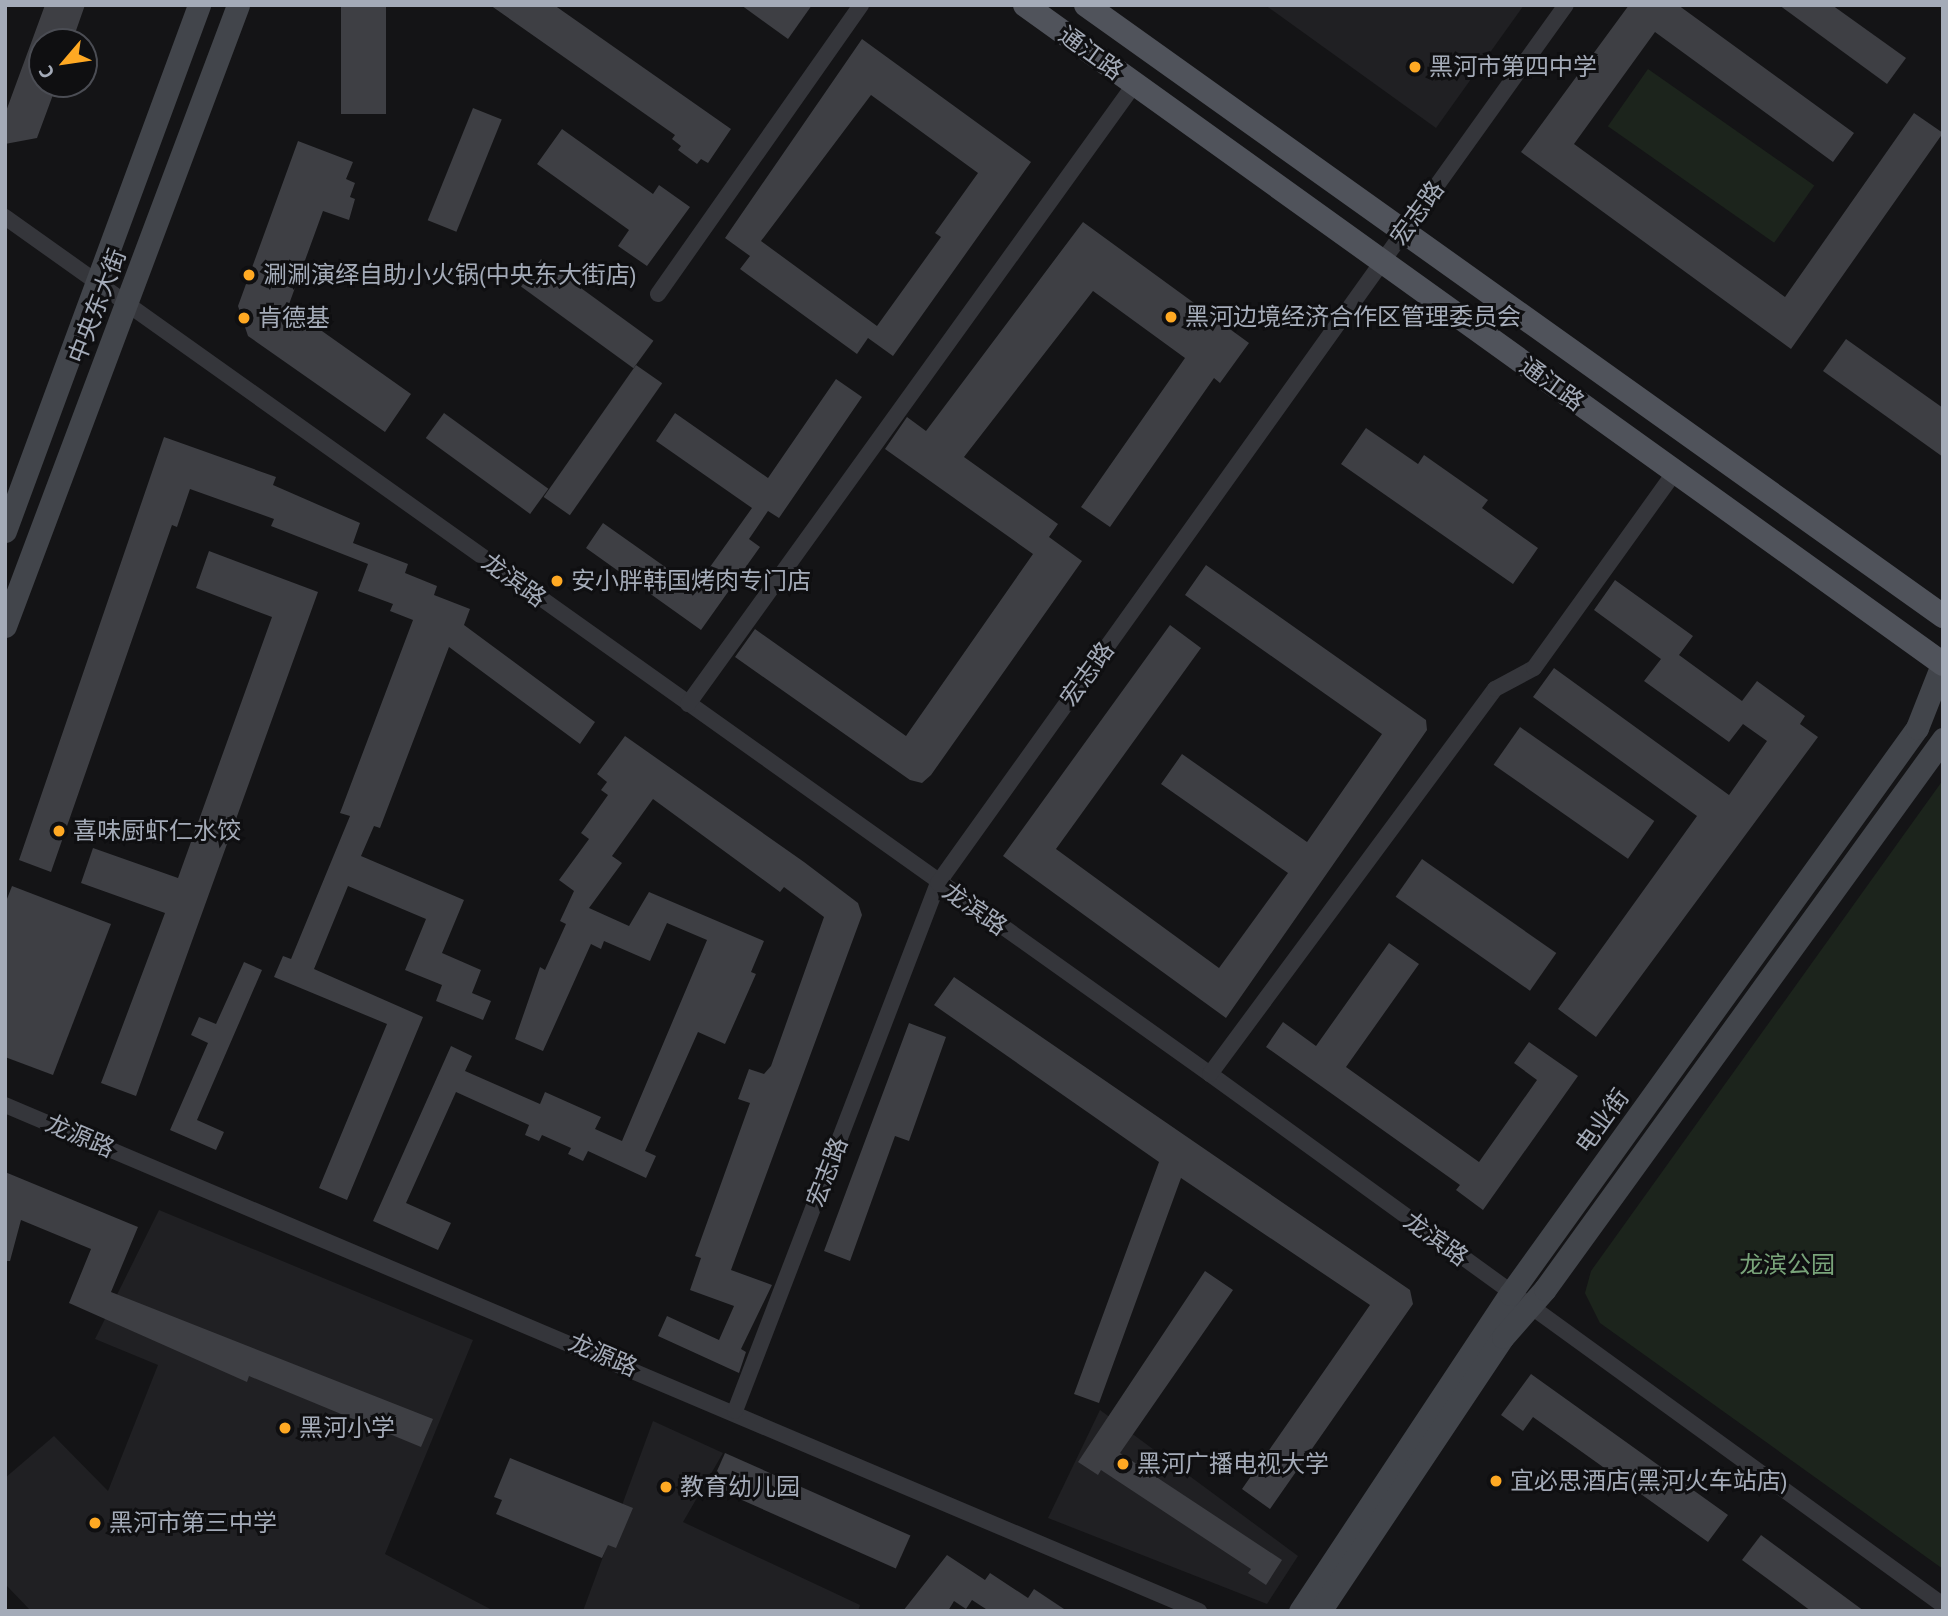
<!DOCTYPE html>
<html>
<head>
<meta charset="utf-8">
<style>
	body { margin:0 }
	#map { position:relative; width:1948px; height:1616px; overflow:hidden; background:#141416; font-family:"PT Sans","Noto Sans SC",sans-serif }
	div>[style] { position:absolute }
	.built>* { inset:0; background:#202023 }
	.green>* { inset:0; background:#1c241c; transform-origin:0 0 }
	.building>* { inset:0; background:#3e3f44; transform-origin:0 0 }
	.street>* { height:16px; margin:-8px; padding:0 8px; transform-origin:8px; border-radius:8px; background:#35363b }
	.secondary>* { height:23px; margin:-11.5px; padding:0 11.5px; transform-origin:11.5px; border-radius:11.5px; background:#42454b }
	.primary>* { height:24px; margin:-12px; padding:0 12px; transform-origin:12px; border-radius:12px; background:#50535b }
	.dots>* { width:19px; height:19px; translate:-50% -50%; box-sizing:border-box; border:4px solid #0f0f11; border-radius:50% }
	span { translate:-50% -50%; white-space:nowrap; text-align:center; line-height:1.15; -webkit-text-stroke:6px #0f0f11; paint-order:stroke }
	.street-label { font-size:24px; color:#a4abb8 }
	.poi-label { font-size:24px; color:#a4abb8 }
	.left { translate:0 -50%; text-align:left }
	.park-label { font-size:24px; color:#79a47a }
	.frame { position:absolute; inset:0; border:7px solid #a4abb8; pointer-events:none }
	.north { position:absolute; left:28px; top:28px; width:70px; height:70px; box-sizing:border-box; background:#0f0f11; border:2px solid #4b4d54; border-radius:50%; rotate:241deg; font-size:19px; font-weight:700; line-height:28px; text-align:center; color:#a4abb8 }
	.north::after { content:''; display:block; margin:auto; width:24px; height:32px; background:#ffa923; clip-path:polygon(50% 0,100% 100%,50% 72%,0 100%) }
</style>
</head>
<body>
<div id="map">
	<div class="built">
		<div style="clip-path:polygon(1265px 5px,1524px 5px,1436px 128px)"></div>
		<div style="clip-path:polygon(159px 1210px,473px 1340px,385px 1554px,494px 1611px,31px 1611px,5px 1584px,5px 1478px,54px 1436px,108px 1491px,158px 1365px,95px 1339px)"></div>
		<div style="clip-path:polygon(1100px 1410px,1298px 1556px,1267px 1604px,1048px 1518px)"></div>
		<div style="clip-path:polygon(653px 1421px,723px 1453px,683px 1522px,860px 1605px,858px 1611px,583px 1611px)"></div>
	</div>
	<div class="green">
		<div style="left:1648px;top:69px;width:203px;height:70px;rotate:35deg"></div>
		<div style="clip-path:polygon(1943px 780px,1943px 1569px,1600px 1323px,1585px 1293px,1591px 1271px)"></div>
	</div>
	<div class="building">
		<div style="clip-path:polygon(45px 5px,85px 5px,72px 42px,42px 42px,42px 84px,57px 84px,37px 138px,5px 144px,5px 114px)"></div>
		<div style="left:341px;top:5px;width:45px;height:109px"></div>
		<div style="clip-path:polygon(490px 5px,554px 5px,731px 129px,708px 163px,701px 159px,697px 164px,678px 150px,681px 146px,672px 139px,675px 135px)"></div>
		<div style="clip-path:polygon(741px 5px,812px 5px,788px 39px)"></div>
		<div style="clip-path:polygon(1629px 5px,1678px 5px,1854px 133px,1833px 162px,1655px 32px,1574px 144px,1785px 297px,1914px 113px,1943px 133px,1791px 349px,1521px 152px)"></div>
		<div style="clip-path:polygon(1779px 5px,1832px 5px,1906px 58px,1887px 84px)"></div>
		<div style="clip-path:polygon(evenodd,862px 39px,1031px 162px,893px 356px,868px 338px,857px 354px,740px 269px,750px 256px,725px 238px,862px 39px,871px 95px,978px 173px,935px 233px,941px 237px,877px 326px,761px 241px,871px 95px)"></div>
		<div style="left:473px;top:108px;width:31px;height:121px;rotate:22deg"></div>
		<div style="clip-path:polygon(562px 129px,653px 194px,659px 185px,690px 207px,647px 266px,618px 246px,629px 230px,537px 164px)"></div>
		<div style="clip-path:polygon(298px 141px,353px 162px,346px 179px,355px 183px,350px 197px,355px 199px,349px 220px,323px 211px,288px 307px,411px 394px,385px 432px,248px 336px,238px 306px)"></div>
		<div style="clip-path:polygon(1083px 222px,1249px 343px,1220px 383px,1214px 378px,1110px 527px,1081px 507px,1185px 358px,1093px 291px,964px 457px,1058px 524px,1049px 537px,1082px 561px,931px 775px,922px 783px,910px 780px,735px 657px,755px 629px,906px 736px,1033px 554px,885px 449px,907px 417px,926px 431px)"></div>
		<div style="left:541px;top:259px;width:139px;height:34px;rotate:36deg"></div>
		<div style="clip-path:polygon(1846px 339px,1943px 408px,1943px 457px,1823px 371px)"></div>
		<div style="left:636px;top:365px;width:32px;height:161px;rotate:35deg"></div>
		<div style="clip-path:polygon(836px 379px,862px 397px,779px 518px,768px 511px,749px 539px,760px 547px,701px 630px,586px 548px,603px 523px,695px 588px,752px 508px,656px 441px,675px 413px,768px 478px)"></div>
		<div style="left:444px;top:413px;width:129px;height:31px;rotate:36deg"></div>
		<div style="clip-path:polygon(1366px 428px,1418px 464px,1424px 455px,1488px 500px,1482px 508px,1538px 548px,1513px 584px,1341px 464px)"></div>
		<div style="clip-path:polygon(164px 437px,276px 477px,273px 485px,360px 523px,353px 543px,408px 564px,405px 573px,437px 586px,434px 595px,470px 609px,464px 625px,595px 722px,580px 744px,449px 647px,380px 828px,374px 826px,361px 856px,464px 900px,442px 953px,481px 970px,472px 993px,491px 1001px,483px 1020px,436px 1001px,442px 985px,405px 970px,426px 919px,348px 886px,314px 969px,423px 1017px,347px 1200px,319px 1188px,387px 1024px,274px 977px,283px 956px,291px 959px,350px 816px,340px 813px,413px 620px,390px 611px,393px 604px,358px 591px,368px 564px,271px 526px,274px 519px,190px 489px,177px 527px,172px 525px,51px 872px,19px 860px)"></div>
		<div style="clip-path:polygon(209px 551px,318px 592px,136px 1096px,101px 1083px,165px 913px,81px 883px,93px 848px,178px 878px,272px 617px,196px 588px)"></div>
		<div style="clip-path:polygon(1206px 565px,1426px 720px,1427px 730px,1226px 1018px,1003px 856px,1170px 625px,1201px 648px,1056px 849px,1219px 968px,1288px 873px,1161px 784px,1182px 754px,1307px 842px,1382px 734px,1185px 595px)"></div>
		<div style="clip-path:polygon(1615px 580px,1693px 636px,1679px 655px,1742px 701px,1757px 681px,1805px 716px,1800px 724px,1818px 737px,1596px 1037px,1558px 1009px,1697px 816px,1533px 697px,1554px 668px,1729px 795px,1767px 741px,1743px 724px,1729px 742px,1644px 681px,1661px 659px,1594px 610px)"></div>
		<div style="left:1520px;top:727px;width:164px;height:46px;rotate:35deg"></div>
		<div style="clip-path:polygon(625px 736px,804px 862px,858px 903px,862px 915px,731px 1270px,772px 1285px,741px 1349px,746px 1352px,739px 1373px,658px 1336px,667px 1316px,719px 1340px,734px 1306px,690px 1290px,701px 1258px,695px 1256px,750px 1103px,738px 1099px,749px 1069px,764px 1074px,771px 1066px,824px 917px,784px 887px,780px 892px,653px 799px,612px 856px,622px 863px,589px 908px,629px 926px,649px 892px,764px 941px,751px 972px,756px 974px,725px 1044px,698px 1032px,645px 1151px,656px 1156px,646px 1178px,588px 1151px,583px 1161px,568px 1154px,571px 1148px,542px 1135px,539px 1141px,525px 1135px,529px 1125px,456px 1092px,406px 1203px,451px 1223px,438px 1250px,373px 1221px,451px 1046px,472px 1056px,465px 1071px,540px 1104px,545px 1092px,601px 1117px,595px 1129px,622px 1141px,707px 940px,667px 923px,650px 961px,604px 941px,601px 949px,591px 944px,543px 1051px,515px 1039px,540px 967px,545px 970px,566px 924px,560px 921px,574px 891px,559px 880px,589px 839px,581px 833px,608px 795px,601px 790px,607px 782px,597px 774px)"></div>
		<div style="left:1422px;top:859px;width:164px;height:46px;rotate:35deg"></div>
		<div style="clip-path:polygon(12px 886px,111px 924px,53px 1075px,5px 1057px,5px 904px)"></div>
		<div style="clip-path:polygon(1389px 943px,1419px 964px,1346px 1067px,1479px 1162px,1537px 1080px,1514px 1063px,1529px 1042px,1578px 1076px,1483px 1210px,1456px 1190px,1460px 1185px,1266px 1047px,1283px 1022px,1316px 1046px)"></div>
		<div style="clip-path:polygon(244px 962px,262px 970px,197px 1120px,224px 1132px,216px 1150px,170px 1130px,208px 1043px,191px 1035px,199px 1017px,216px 1024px)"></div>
		<div style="clip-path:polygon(954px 977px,1410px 1290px,1413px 1304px,1270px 1509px,1242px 1489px,1370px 1305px,1181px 1178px,1099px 1403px,1074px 1394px,1159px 1162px,934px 1005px)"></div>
		<div style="clip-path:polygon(909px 1023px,946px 1037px,909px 1141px,895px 1136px,850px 1261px,824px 1251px)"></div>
		<div style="clip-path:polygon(5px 1172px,138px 1227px,111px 1292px,433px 1419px,421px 1447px,249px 1376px,247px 1382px,69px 1303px,91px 1249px,21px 1220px,10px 1261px,5px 1261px)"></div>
		<div style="clip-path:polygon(1205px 1271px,1233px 1290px,1120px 1453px,1282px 1560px,1266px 1585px,1248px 1573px,1251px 1569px,1101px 1470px,1098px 1475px,1078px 1462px)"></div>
		<div style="clip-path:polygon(1531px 1374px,1728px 1515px,1708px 1542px,1533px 1417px,1523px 1431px,1501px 1415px)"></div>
		<div style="left:725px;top:1453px;width:203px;height:36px;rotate:24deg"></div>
		<div style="clip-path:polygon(510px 1458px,633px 1508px,616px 1548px,608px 1545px,602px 1558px,496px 1514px,502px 1500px,494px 1497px)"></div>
		<div style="clip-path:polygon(1761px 1535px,1864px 1611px,1811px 1611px,1742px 1560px)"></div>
		<div style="clip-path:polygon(947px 1555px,985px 1580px,990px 1573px,1028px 1598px,1034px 1589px,1067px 1611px,989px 1611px,972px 1600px,966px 1609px,954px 1601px,948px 1611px,903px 1611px)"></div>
	</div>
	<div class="street">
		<div style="left:5px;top:217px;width:1479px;rotate:35.42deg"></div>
		<div style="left:1210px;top:1074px;width:905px;rotate:35.92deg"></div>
		<div style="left:658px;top:294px;width:353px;rotate:-54.9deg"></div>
		<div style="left:688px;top:704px;width:763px;rotate:-54.23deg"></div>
		<div style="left:1210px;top:1074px;width:479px;rotate:-53.5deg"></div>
		<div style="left:1495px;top:689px;width:44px;rotate:-28.3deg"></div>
		<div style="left:1534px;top:668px;width:241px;rotate:-54.3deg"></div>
		<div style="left:5px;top:1105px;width:1297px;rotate:22.97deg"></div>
		<div style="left:735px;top:1411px;width:566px;rotate:-68.97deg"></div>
		<div style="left:938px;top:883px;width:1079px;rotate:-54.43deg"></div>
	</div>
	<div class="secondary">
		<div style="left:5px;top:531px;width:561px;rotate:-69.75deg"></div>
		<div style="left:5px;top:626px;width:663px;rotate:-69.43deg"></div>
		<div style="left:1300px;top:1611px;width:380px;rotate:-56.5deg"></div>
		<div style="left:1510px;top:1294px;width:697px;rotate:-54.28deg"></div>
		<div style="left:1917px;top:728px;width:71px;rotate:-68.5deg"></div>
		<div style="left:1320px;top:1611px;width:329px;rotate:-56.3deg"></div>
		<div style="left:1503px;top:1337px;width:64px;rotate:-48.8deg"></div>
		<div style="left:1545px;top:1289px;width:679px;rotate:-54.11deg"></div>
	</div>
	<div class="primary">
		<div style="left:1025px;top:5px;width:1130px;rotate:35.67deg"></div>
		<div style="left:1086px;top:5px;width:1053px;rotate:35.49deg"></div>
	</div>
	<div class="dots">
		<div style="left:1415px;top:67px;background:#ffa923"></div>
		<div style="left:249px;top:275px;background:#ffa923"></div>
		<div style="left:1171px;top:317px;background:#ffa923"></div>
		<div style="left:244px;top:318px;background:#ffa923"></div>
		<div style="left:557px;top:581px;background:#ffa923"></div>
		<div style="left:59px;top:831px;background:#ffa923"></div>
		<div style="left:285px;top:1428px;background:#ffa923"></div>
		<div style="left:1123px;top:1464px;background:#ffa923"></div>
		<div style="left:1496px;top:1481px;background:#ffa923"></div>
		<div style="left:666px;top:1487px;background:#ffa923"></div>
		<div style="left:95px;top:1523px;background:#ffa923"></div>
	</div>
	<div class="street-label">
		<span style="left:1091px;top:53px;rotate:36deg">通江路</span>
		<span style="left:1417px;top:213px;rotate:-54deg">宏志路</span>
		<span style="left:97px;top:306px;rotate:-69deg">中央东大街</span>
		<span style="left:1552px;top:384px;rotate:36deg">通江路</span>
		<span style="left:514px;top:580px;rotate:36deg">龙滨路</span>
		<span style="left:1087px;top:674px;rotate:-54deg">宏志路</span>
		<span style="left:975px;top:909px;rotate:35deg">龙滨路</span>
		<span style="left:1602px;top:1121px;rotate:-54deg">电业街</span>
		<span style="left:80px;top:1136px;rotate:23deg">龙源路</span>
		<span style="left:827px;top:1172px;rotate:-69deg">宏志路</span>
		<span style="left:1436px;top:1239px;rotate:36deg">龙滨路</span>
		<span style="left:603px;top:1355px;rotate:23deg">龙源路</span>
	</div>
	<div class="poi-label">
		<span class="left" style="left:1429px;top:67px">黑河市第四中学</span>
		<span class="left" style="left:263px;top:275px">涮涮演绎自助小火锅(中央东大街店)</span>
		<span class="left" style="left:1185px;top:317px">黑河边境经济合作区管理委员会</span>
		<span class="left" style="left:258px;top:318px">肯德基</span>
		<span class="left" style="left:571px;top:581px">安小胖韩国烤肉专门店</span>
		<span class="left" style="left:73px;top:831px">喜味厨虾仁水饺</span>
		<span class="left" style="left:299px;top:1428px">黑河小学</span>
		<span class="left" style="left:1137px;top:1464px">黑河广播电视大学</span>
		<span class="left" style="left:1510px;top:1481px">宜必思酒店(黑河火车站店)</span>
		<span class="left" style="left:680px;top:1487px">教育幼儿园</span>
		<span class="left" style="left:109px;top:1523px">黑河市第三中学</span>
	</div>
	<div class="park-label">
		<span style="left:1787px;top:1265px">龙滨公园</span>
	</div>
	<div class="frame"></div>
	<div class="north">С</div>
</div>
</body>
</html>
